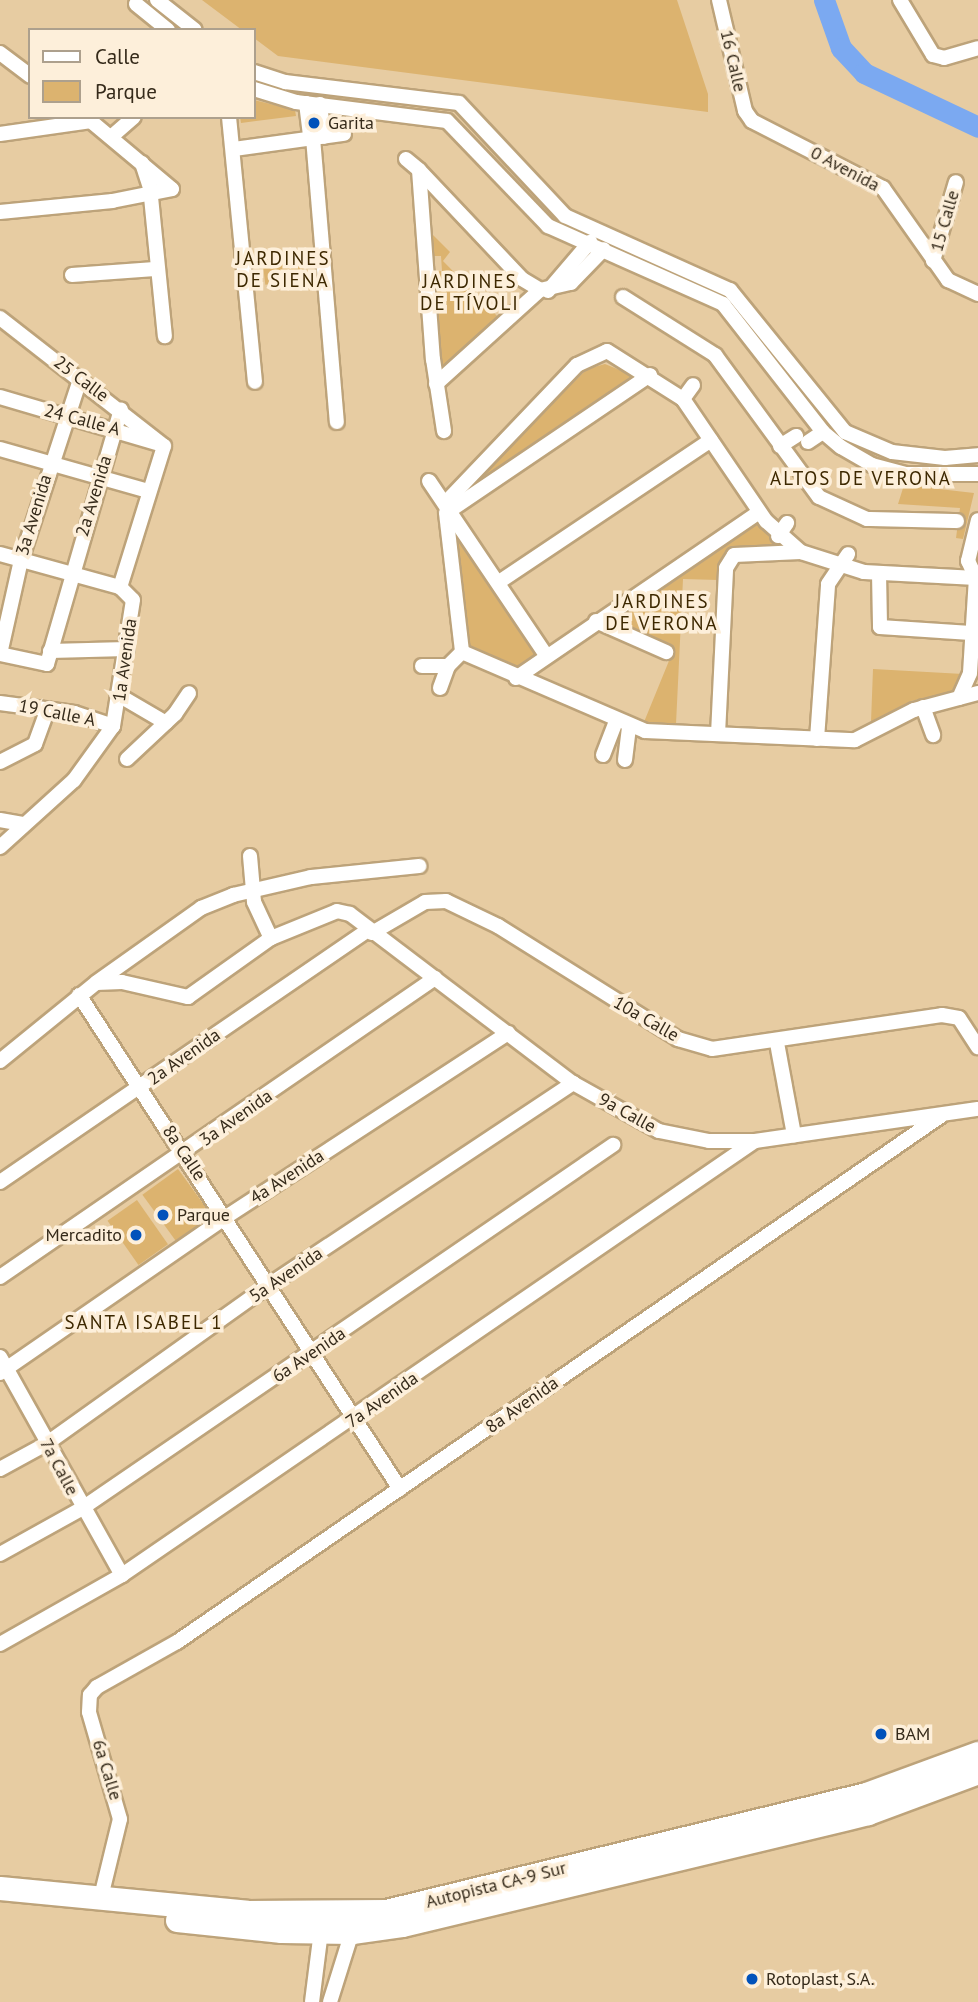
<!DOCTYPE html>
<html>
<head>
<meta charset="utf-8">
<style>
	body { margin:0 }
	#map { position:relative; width:978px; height:2002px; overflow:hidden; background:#e7cca2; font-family:"PT Sans",sans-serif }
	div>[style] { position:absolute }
	.green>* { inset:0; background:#dcb36f; transform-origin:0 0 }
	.river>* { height:21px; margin:-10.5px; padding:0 10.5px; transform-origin:10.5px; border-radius:10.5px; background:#7ba9f1 }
	.roads { filter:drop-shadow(2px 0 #bda37a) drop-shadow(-2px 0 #bda37a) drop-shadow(0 2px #bda37a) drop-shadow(0 -2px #bda37a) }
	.minor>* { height:14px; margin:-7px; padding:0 7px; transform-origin:7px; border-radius:7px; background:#fff }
	.trunk>* { height:23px; margin:-11.5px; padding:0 11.5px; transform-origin:11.5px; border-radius:11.5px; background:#fff }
	.dots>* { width:19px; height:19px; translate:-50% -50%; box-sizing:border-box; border:4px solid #fdefda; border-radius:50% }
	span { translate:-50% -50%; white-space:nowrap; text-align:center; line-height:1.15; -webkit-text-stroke:7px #fdefda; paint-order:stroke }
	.street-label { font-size:18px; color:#352a1a }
	.poi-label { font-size:18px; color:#352a1a }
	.left { translate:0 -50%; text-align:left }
	.right { translate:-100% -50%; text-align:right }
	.neighbourhood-label { font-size:19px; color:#3d2800; letter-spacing:2px }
	.legend { position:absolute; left:28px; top:28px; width:228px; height:91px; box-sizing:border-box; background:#fdefda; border:2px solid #ada08d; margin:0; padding:9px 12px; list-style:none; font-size:21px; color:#352a1a }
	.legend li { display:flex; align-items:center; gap:14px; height:35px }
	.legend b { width:35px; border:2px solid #ada08d }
</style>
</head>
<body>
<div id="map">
	<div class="green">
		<div style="clip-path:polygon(202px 0,677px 0,708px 94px,708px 112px,278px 56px,254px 38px,254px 30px,242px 30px)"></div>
		<div style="clip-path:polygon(254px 100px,295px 110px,296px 116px,241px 123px,240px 117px,254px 117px)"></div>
		<div style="clip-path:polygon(429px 231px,450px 252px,443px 261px,499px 318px,448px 369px,442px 365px,433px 272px,442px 271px,441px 256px,432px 256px)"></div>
		<div style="left:302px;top:255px;width:25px;height:40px;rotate:83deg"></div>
		<div style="clip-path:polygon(605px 364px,639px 378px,465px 490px,587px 369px)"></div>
		<div style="clip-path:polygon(904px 485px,974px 493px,963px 539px,956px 538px,960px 508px,898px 504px)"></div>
		<div style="clip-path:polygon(755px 523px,763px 524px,777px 548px,733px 547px,721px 559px,718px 580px,683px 579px,676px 724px,644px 722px,673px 651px,615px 618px)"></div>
		<div style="clip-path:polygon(452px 529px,538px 655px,515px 671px,467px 647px)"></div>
		<div style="clip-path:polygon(873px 669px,963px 674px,956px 691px,911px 701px,871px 722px)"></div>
		<div style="left:178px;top:1169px;width:60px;height:44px;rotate:54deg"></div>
		<div style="left:137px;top:1200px;width:54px;height:36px;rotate:55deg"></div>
	</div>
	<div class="river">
		<div style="left:824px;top:0;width:51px;rotate:70.5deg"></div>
		<div style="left:841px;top:48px;width:34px;rotate:47deg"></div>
		<div style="left:864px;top:73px;width:126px;rotate:25.3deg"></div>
	</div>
	<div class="roads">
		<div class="minor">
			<div style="left:157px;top:0;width:48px;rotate:38.3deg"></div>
			<div style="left:719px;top:0;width:114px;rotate:76.8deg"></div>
			<div style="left:745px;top:111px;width:12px;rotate:55deg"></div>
			<div style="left:752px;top:121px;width:147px;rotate:27.1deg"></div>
			<div style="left:883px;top:188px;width:113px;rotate:54.8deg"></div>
			<div style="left:948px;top:280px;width:33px;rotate:25deg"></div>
			<div style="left:900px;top:0;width:64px;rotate:59deg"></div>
			<div style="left:933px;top:55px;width:11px;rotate:15deg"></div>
			<div style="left:944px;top:58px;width:35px;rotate:-16deg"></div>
			<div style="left:136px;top:4px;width:41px;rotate:39.1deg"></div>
			<div style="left:0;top:53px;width:38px;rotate:37deg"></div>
			<div style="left:254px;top:72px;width:33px;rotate:18deg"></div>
			<div style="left:285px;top:82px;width:175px;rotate:6.9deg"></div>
			<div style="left:459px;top:103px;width:155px;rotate:46.8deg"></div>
			<div style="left:565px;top:216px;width:181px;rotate:24.2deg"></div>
			<div style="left:730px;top:290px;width:183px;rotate:51deg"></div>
			<div style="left:845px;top:432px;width:51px;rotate:23.1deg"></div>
			<div style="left:892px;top:452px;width:53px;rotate:6.5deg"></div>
			<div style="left:945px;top:458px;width:33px;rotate:-5deg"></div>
			<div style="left:254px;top:89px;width:44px;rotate:17.2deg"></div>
			<div style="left:296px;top:102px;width:152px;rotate:7.2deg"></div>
			<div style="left:447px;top:121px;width:146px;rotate:46.1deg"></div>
			<div style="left:548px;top:226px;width:192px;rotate:24deg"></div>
			<div style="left:723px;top:304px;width:162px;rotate:52deg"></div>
			<div style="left:823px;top:432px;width:23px;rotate:40deg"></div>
			<div style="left:841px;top:447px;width:36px;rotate:30deg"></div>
			<div style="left:872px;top:465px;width:34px;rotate:15deg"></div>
			<div style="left:905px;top:474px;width:73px"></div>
			<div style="left:306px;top:103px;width:35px;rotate:83deg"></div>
			<div style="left:320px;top:104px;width:33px;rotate:83deg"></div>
			<div style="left:229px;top:117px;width:266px;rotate:84.4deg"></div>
			<div style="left:0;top:134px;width:92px;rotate:-8.1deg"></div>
			<div style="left:111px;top:137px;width:30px;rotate:-41deg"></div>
			<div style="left:313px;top:138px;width:285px;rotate:85.2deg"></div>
			<div style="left:234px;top:149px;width:111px;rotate:-7.8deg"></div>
			<div style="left:406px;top:159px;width:17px;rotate:40deg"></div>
			<div style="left:419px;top:170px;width:190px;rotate:85.8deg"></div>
			<div style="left:433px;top:359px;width:73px;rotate:81.3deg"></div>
			<div style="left:142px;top:163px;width:25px;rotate:72deg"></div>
			<div style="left:150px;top:187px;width:150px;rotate:84.3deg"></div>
			<div style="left:419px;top:170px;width:150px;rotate:46.6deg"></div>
			<div style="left:522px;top:279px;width:21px;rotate:31deg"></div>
			<div style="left:540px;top:290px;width:32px;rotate:-13deg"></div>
			<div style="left:571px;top:283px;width:47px;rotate:-45.9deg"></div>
			<div style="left:0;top:212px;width:113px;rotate:-5.6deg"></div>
			<div style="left:112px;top:201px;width:61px;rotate:-11.3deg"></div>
			<div style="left:172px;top:189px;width:112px;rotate:-140.1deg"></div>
			<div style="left:933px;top:261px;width:82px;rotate:-73.8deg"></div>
			<div style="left:72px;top:275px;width:83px;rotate:-4.1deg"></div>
			<div style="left:548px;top:291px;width:65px;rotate:-49.4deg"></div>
			<div style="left:623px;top:297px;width:109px;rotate:32.2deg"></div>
			<div style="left:715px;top:355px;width:176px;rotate:53.8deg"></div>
			<div style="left:819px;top:497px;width:53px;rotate:24.6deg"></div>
			<div style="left:867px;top:519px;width:90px;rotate:1.3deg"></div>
			<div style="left:0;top:318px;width:208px;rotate:38deg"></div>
			<div style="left:164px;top:446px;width:148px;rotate:107.3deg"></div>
			<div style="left:120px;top:587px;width:18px;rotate:45deg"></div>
			<div style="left:133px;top:600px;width:128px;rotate:99deg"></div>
			<div style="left:113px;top:726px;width:67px;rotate:125.8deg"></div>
			<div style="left:74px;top:780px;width:100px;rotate:137.8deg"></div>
			<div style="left:650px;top:375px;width:246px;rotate:145.9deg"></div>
			<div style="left:446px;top:513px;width:140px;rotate:83.4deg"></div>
			<div style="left:462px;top:652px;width:199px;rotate:23.3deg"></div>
			<div style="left:645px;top:731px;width:210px;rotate:2.5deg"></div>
			<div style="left:855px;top:740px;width:66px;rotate:-27deg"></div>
			<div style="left:914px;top:710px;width:66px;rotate:-14.9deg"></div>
			<div style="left:436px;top:384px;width:140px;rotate:-42.1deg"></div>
			<div style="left:0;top:397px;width:163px;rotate:16.4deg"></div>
			<div style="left:683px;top:399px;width:17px;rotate:-54deg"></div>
			<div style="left:808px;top:442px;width:18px;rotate:-34deg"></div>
			<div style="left:780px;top:446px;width:19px;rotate:-32deg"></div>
			<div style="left:0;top:449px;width:154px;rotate:15.8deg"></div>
			<div style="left:429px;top:481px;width:210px;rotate:56.1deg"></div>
			<div style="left:447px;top:501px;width:188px;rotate:-46.3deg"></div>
			<div style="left:577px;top:365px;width:33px;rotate:-25deg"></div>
			<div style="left:607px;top:351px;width:90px;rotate:32.3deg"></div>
			<div style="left:683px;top:399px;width:148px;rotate:55.8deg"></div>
			<div style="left:766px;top:521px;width:47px;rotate:41.5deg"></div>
			<div style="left:778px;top:536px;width:16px;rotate:-55deg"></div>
			<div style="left:0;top:554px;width:124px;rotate:15.4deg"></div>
			<div style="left:879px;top:573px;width:54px;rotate:88.9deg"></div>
			<div style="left:880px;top:627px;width:91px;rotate:3.8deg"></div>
			<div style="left:499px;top:582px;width:255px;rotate:-33.8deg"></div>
			<div style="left:596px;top:621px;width:77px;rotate:23.9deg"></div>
			<div style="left:50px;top:651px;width:77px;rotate:-1.5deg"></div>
			<div style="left:0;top:654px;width:48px;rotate:12deg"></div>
			<div style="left:47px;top:664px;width:265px;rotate:-73.8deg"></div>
			<div style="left:0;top:654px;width:96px;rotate:-77.4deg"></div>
			<div style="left:21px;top:560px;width:189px;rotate:-71.9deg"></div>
			<div style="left:422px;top:666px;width:26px"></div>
			<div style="left:516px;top:678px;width:294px;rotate:-34.3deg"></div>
			<div style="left:440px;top:688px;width:23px;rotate:-70deg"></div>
			<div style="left:448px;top:666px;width:20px;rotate:-45deg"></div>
			<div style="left:120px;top:696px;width:53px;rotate:30.4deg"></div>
			<div style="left:959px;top:698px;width:27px;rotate:-66deg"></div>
			<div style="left:970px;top:673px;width:95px;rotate:-86.4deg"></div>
			<div style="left:976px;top:578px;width:19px;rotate:-115deg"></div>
			<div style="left:968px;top:561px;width:42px;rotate:-76.3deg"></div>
			<div style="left:0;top:703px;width:75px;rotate:7.7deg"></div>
			<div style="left:74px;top:713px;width:41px;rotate:18.4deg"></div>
			<div style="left:923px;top:707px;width:30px;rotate:70deg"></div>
			<div style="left:718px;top:734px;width:166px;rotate:-87.2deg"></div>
			<div style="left:726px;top:568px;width:15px;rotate:-58deg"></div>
			<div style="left:734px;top:555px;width:67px;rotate:-2.6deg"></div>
			<div style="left:801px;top:552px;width:66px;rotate:17.6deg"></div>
			<div style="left:864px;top:572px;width:112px;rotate:3.1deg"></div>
			<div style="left:817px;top:739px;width:155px;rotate:-85.9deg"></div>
			<div style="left:828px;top:584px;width:36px;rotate:-56deg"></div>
			<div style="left:603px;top:755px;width:36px;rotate:-69deg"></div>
			<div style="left:127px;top:759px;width:66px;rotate:-43.2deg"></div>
			<div style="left:175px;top:714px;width:25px;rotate:-56deg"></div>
			<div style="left:625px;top:760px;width:33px;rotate:-83deg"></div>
			<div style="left:0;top:762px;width:39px;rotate:-27deg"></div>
			<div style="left:35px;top:744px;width:37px;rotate:-70deg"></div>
			<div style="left:0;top:820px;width:23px;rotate:10deg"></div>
			<div style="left:250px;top:856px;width:46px;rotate:85deg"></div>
			<div style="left:254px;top:902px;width:40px;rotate:65deg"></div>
			<div style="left:372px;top:933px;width:61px;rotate:-30.3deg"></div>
			<div style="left:425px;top:902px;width:21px;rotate:-3deg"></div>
			<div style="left:446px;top:901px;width:58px;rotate:25.7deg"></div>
			<div style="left:498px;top:926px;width:213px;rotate:32.1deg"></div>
			<div style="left:678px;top:1039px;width:35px;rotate:16deg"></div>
			<div style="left:712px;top:1049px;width:232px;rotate:-8.4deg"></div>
			<div style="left:942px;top:1015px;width:17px;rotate:10deg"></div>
			<div style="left:959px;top:1018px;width:35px;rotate:57deg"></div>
			<div style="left:97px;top:982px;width:128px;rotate:-35.4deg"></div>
			<div style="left:201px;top:908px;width:35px;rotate:-22deg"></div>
			<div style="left:233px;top:895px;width:80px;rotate:-13deg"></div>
			<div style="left:311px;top:877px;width:109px;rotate:-5.8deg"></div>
			<div style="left:79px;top:995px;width:589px;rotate:56.98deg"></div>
			<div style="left:777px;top:1043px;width:94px;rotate:79.5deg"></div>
			<div style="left:0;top:1061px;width:124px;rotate:-39.1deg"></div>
			<div style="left:96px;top:983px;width:26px;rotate:-2deg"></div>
			<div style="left:122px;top:982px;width:68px;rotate:12.8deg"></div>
			<div style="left:188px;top:997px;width:102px;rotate:-35.4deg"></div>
			<div style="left:271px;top:938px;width:71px;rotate:-22.2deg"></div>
			<div style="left:337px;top:911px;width:13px;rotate:13deg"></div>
			<div style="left:350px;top:914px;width:280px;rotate:37.2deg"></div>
			<div style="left:573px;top:1083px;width:98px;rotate:29.2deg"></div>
			<div style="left:659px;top:1131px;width:51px;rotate:11.3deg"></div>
			<div style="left:709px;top:1141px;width:46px"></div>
			<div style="left:755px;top:1141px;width:225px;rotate:-8.2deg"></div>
			<div style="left:0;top:1182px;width:446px;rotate:-34.4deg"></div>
			<div style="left:0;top:1277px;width:528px;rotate:-34.5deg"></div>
			<div style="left:0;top:1357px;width:250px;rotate:60.8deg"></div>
			<div style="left:0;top:1373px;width:275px;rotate:-34.6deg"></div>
			<div style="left:226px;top:1217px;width:337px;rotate:-33.1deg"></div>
			<div style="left:0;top:1469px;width:52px;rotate:-28.5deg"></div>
			<div style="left:46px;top:1444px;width:270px;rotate:-35.5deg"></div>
			<div style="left:266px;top:1287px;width:369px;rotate:-33.6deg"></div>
			<div style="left:0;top:1554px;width:93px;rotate:-29.1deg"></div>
			<div style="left:81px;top:1509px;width:645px;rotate:-34.38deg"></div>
			<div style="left:0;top:1644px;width:140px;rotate:-29.5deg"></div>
			<div style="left:122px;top:1575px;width:767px;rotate:-34.44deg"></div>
			<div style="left:101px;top:1897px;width:80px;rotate:-76.3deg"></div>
			<div style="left:120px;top:1819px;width:111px;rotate:-106.2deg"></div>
			<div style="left:89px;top:1712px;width:17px;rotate:-87deg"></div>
			<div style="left:90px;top:1695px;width:11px;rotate:-49deg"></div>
			<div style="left:97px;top:1687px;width:92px;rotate:-29.4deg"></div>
			<div style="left:177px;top:1642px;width:929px;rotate:-34.56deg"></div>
			<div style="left:312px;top:2002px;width:72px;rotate:-82.8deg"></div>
			<div style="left:330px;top:2002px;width:73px;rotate:-72.6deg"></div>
		</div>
		<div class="trunk">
			<div style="left:0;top:1888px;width:248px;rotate:5.5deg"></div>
			<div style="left:247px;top:1912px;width:139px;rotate:-0.4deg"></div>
			<div style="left:386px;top:1911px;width:491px;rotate:-13.7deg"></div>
			<div style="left:863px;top:1795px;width:122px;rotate:-20.1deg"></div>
			<div style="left:177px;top:1920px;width:105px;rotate:6deg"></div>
			<div style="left:281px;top:1931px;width:71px;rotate:0.8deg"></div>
			<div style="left:352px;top:1932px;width:50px;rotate:-8deg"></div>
			<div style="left:402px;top:1925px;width:479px;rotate:-13.5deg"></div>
			<div style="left:868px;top:1813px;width:117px;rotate:-20.4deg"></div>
		</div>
	</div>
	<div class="dots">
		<div style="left:314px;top:123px;background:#0152bb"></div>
		<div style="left:163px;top:1215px;background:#0152bb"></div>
		<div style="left:136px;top:1235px;background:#0152bb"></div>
		<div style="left:881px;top:1734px;background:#0152bb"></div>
		<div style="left:752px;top:1979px;background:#0152bb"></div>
	</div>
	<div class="street-label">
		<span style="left:733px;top:61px;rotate:77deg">16 Calle</span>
		<span style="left:845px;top:169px;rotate:28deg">0 Avenida</span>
		<span style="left:945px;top:221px;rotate:-74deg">15 Calle</span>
		<span style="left:81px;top:379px;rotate:37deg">25 Calle</span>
		<span style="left:82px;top:420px;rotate:15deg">24 Calle A</span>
		<span style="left:94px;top:496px;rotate:-73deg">2a Avenida</span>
		<span style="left:34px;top:515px;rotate:-73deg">3a Avenida</span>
		<span style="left:125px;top:660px;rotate:-82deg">1a Avenida</span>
		<span style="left:57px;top:713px;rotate:11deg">19 Calle A</span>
		<span style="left:646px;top:1019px;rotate:30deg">10a Calle</span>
		<span style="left:184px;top:1057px;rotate:-35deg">2a Avenida</span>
		<span style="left:627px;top:1113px;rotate:29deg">9a Calle</span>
		<span style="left:236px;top:1118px;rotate:-35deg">3a Avenida</span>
		<span style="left:184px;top:1153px;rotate:56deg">8a Calle</span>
		<span style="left:287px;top:1177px;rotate:-33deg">4a Avenida</span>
		<span style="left:286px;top:1275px;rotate:-34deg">5a Avenida</span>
		<span style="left:309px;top:1355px;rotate:-34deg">6a Avenida</span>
		<span style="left:382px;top:1400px;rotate:-35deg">7a Avenida</span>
		<span style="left:522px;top:1405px;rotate:-35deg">8a Avenida</span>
		<span style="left:59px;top:1467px;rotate:62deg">7a Calle</span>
		<span style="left:107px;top:1770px;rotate:73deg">6a Calle</span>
		<span style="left:496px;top:1885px;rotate:-14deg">Autopista CA-9 Sur</span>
	</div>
	<div class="poi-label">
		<span class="left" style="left:328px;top:123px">Garita</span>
		<span class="left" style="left:177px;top:1215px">Parque</span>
		<span class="right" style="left:122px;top:1235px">Mercadito</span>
		<span class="left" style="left:895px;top:1734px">BAM</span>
		<span class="left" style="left:766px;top:1979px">Rotoplast, S.A.</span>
	</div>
	<div class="neighbourhood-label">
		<span style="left:283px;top:270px">JARDINES<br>DE SIENA</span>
		<span style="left:470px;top:293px">JARDINES<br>DE TÍVOLI</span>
		<span style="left:861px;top:479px">ALTOS DE VERONA</span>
		<span style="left:662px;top:613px">JARDINES<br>DE VERONA</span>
		<span style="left:144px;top:1323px">SANTA ISABEL 1</span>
	</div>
	<ul class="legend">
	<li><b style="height:9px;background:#fff"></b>Calle</li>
	<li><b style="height:19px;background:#dcb36f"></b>Parque</li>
	</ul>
</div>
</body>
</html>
